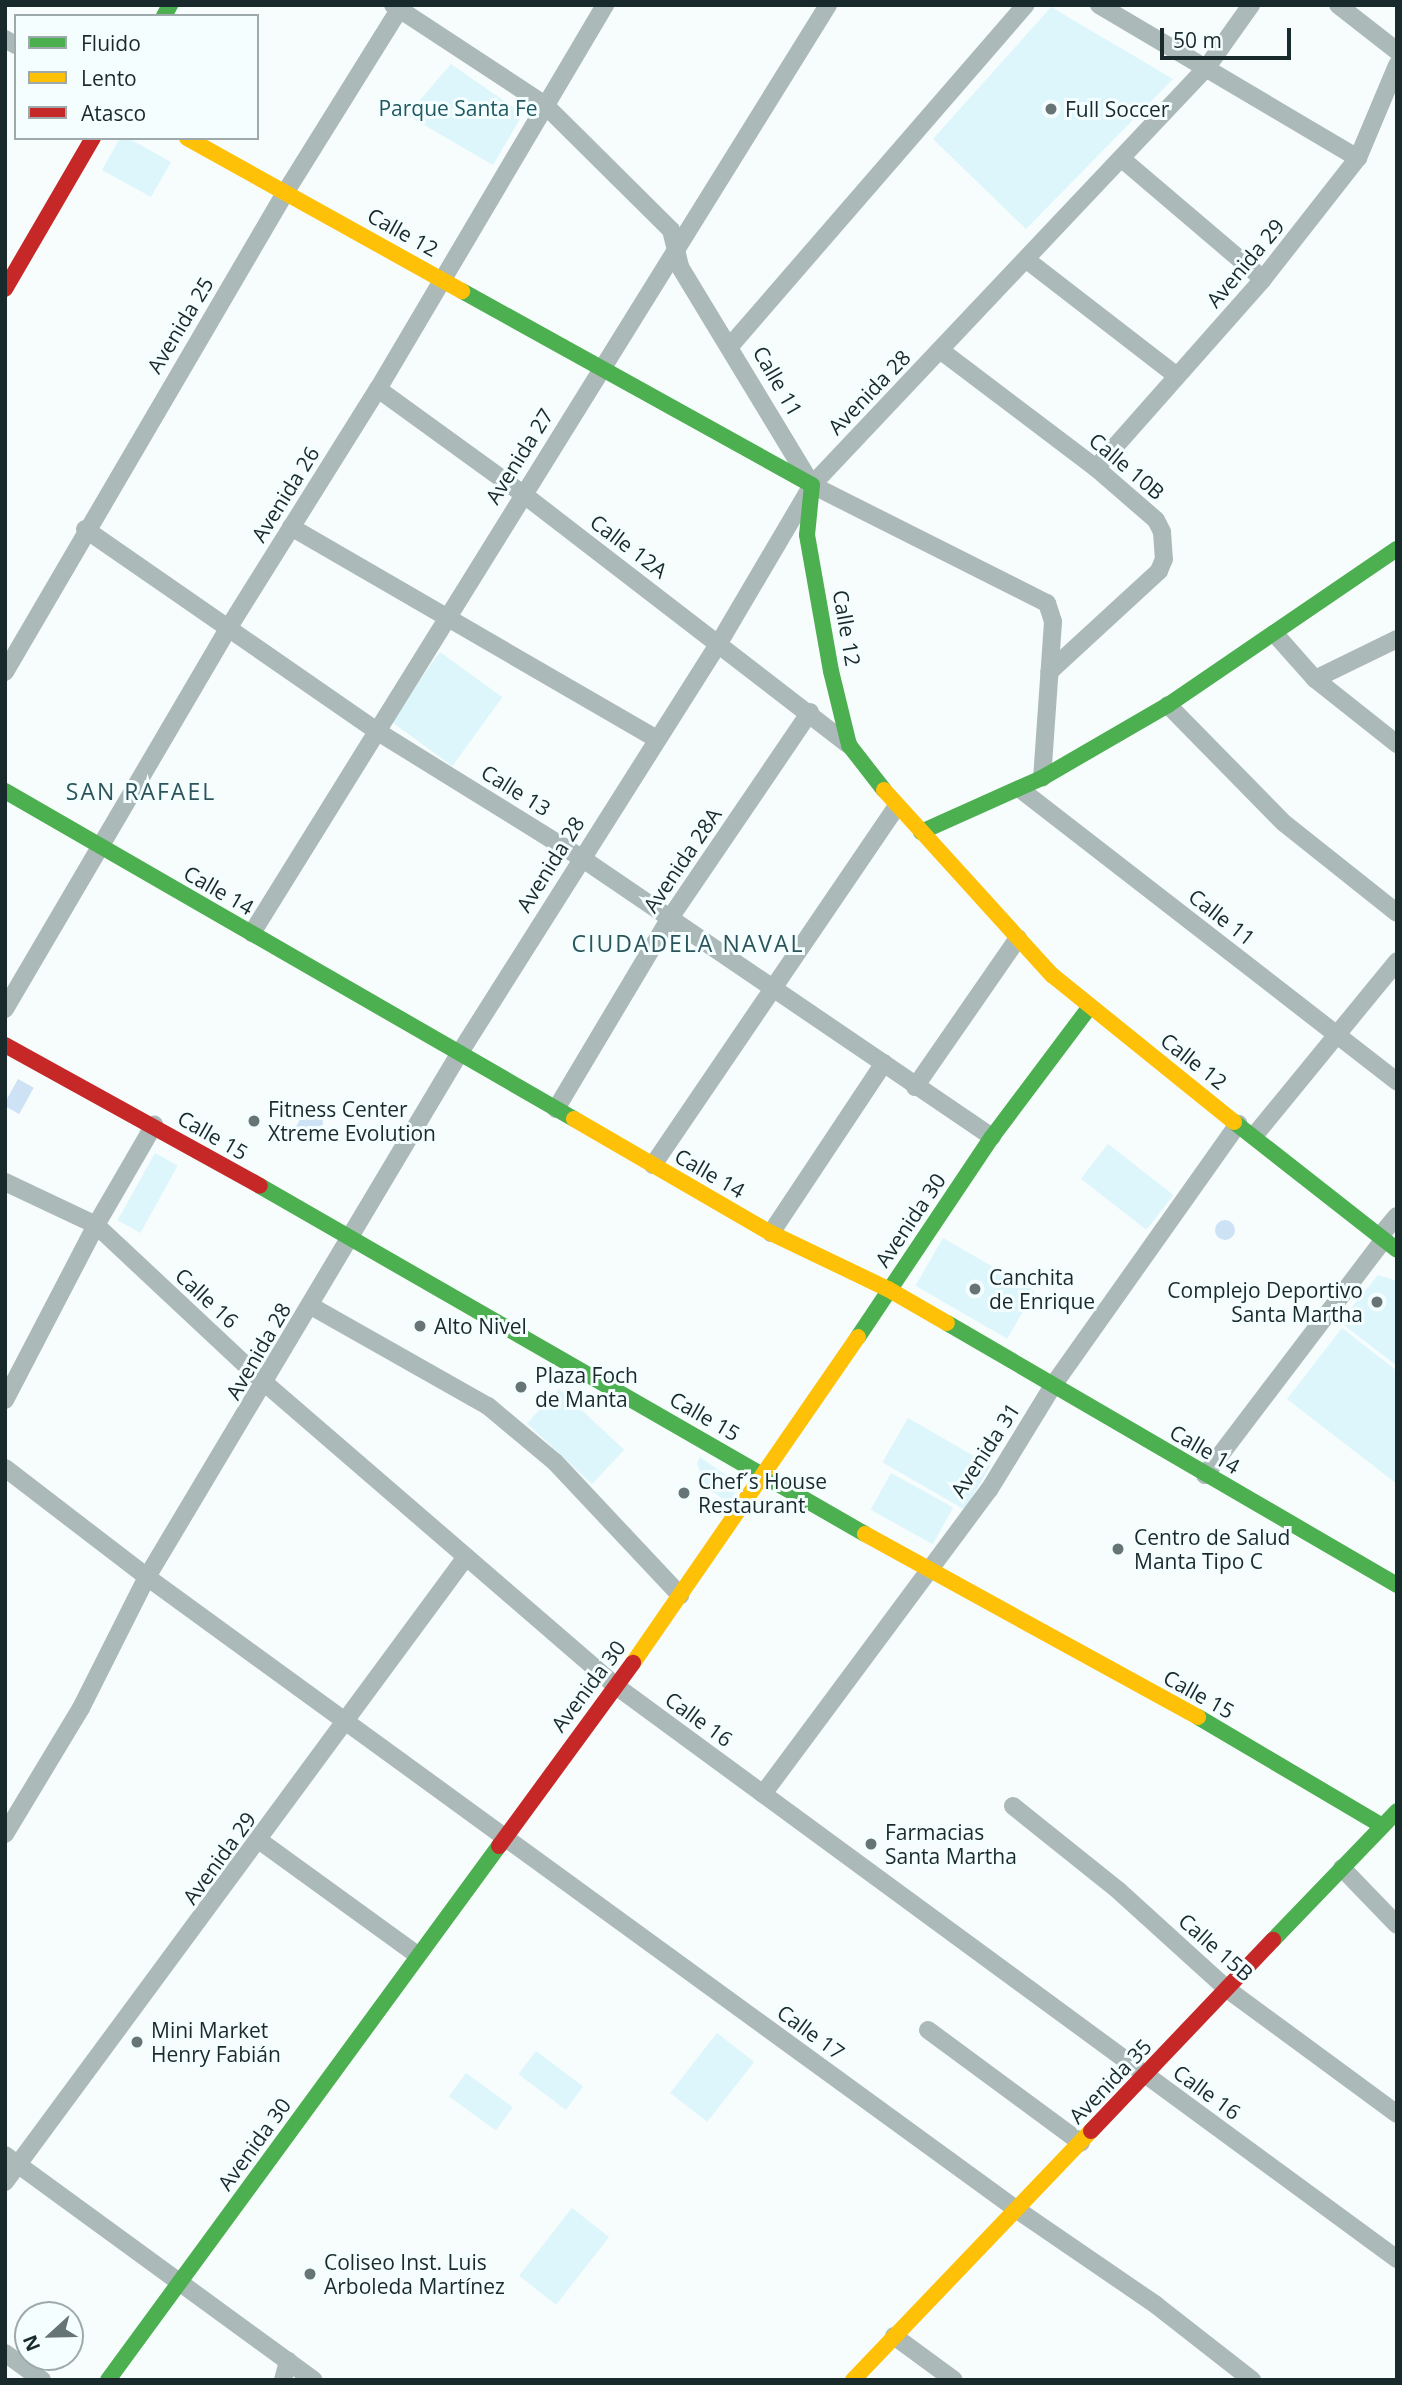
<!DOCTYPE html>
<html>
<head>
<meta charset="utf-8">
<style>
	body { margin:0 }
	#map { position:relative; width:1402px; height:2385px; overflow:hidden; background:#f7fcfd; font-family:"Open Sans",sans-serif }
	div>[style] { position:absolute }
	.green>* { inset:0; background:#ddf6fb; transform-origin:0 0 }
	.water>* { inset:0; background:#cde2f5; transform-origin:0 0 }
	.round { border-radius:50% }
	.street>* { height:18px; margin:-9px; padding:0 9px; transform-origin:9px; border-radius:9px; background:#abb9b8 }
	.fast>* { height:16px; margin:-8px; padding:0 8px; transform-origin:8px; border-radius:8px; background:#4caf50 }
	.slow>* { height:16px; margin:-8px; padding:0 8px; transform-origin:8px; border-radius:8px; background:#ffc107 }
	.jam>* { height:16px; margin:-8px; padding:0 8px; transform-origin:8px; border-radius:8px; background:#c62828 }
	.dots>* { width:19px; height:19px; translate:-50% -50%; box-sizing:border-box; border:4px solid #f5feff; border-radius:50% }
	span { translate:-50% -50%; white-space:nowrap; text-align:center; line-height:1.15; -webkit-text-stroke:6px #f5feff; paint-order:stroke }
	.park-label { font-size:21px; color:#1f5961 }
	.poi-label { font-size:21px; color:#192a2d }
	.left { translate:0 -50%; text-align:left }
	.right { translate:-100% -50%; text-align:right }
	.street-label { font-size:21px; color:#192a2d }
	.neighbourhood-label { font-size:23px; color:#2c555b; letter-spacing:2px }
	.frame { position:absolute; inset:0; border:7px solid #192a2d; pointer-events:none }
	.legend { position:absolute; left:14px; top:14px; width:245px; height:126px; box-sizing:border-box; background:#f5feff; border:2px solid #9da9ab; margin:0; padding:9px 12px; list-style:none; font-size:21px; color:#192a2d }
	.legend li { display:flex; align-items:center; gap:14px; height:35px }
	.legend b { width:35px; border:2px solid #9da9ab }
	.north { position:absolute; left:14px; top:2301px; width:70px; height:70px; box-sizing:border-box; background:#f5feff; border:2px solid #9da9ab; border-radius:50%; rotate:248deg; font-size:19px; font-weight:700; line-height:28px; text-align:center; color:#192a2d }
	.north::after { content:''; display:block; margin:auto; width:24px; height:32px; background:#677476; clip-path:polygon(50% 0,100% 100%,50% 72%,0 100%) }
	.scale { position:absolute; left:1160px; top:28px; width:131px; height:32px; box-sizing:border-box; border:4px solid #192a2d; border-top:0; padding-left:9px; font-size:21px; line-height:24px; white-space:nowrap; color:#192a2d; -webkit-text-stroke:5px #f5feff; paint-order:stroke }
</style>
</head>
<body>
<div id="map">
	<div class="green">
		<div style="clip-path:polygon(1051px 7px,1173px 79px,1026px 229px,933px 139px)"></div>
		<div style="clip-path:polygon(451px 64px,523px 114px,493px 165px,407px 115px)"></div>
		<div style="clip-path:polygon(120px 138px,128px 138px,171px 162px,151px 197px,102px 170px)"></div>
		<div style="left:440px;top:652px;width:77px;height:85px;rotate:36deg"></div>
		<div style="left:1108px;top:1144px;width:83px;height:44px;rotate:38deg"></div>
		<div style="left:155px;top:1153px;width:26px;height:77px;rotate:29deg"></div>
		<div style="left:943px;top:1238px;width:106px;height:55px;rotate:30deg"></div>
		<div style="clip-path:polygon(1378px 1275px,1397px 1281px,1397px 1366px,1340px 1322px)"></div>
		<div style="clip-path:polygon(1342px 1328px,1397px 1371px,1397px 1484px,1287px 1399px)"></div>
		<div style="left:559px;top:1389px;width:89px;height:47px;rotate:43deg"></div>
		<div style="left:908px;top:1418px;width:95px;height:51px;rotate:30deg"></div>
		<div style="clip-path:polygon(700px 1457px,730px 1478px,735px 1492px,731px 1505px,705px 1486px,697px 1463px)"></div>
		<div style="left:891px;top:1473px;width:71px;height:42px;rotate:29deg"></div>
		<div style="left:717px;top:2033px;width:47px;height:76px;rotate:38deg"></div>
		<div style="left:536px;top:2051px;width:59px;height:29px;rotate:37deg"></div>
		<div style="left:466px;top:2073px;width:58px;height:29px;rotate:36deg"></div>
		<div style="left:572px;top:2208px;width:47px;height:86px;rotate:38deg"></div>
	</div>
	<div class="water">
		<div style="left:18px;top:1079px;width:18px;height:30px;rotate:29deg"></div>
		<div style="clip-path:polygon(309px 1105px,322px 1113px,323px 1125px,313px 1128px,308px 1136px,295px 1128px)"></div>
		<div class="round" style="left:1215px;top:1220px;width:20px;height:20px"></div>
	</div>
	<div class="street">
		<div style="left:393px;top:5px;width:182px;rotate:33.3deg"></div>
		<div style="left:545px;top:105px;width:177px;rotate:44.8deg"></div>
		<div style="left:671px;top:230px;width:38px;rotate:76deg"></div>
		<div style="left:680px;top:267px;width:255px;rotate:58.8deg"></div>
		<div style="left:812px;top:485px;width:263px;rotate:26.7deg"></div>
		<div style="left:1047px;top:603px;width:20px;rotate:72deg"></div>
		<div style="left:1053px;top:622px;width:156px;rotate:94deg"></div>
		<div style="left:1099px;top:5px;width:301px;rotate:30.6deg"></div>
		<div style="left:1338px;top:5px;width:75px;rotate:37.9deg"></div>
		<div style="left:5px;top:39px;width:13px;rotate:29deg"></div>
		<div style="left:1122px;top:159px;width:185px;rotate:40.4deg"></div>
		<div style="left:1028px;top:261px;width:188px;rotate:37.7deg"></div>
		<div style="left:731px;top:345px;width:450px;rotate:-49.1deg"></div>
		<div style="left:940px;top:350px;width:196px;rotate:37.1deg"></div>
		<div style="left:1096px;top:468px;width:79px;rotate:40.9deg"></div>
		<div style="left:1156px;top:520px;width:13px;rotate:63deg"></div>
		<div style="left:1162px;top:532px;width:27px;rotate:86deg"></div>
		<div style="left:1164px;top:559px;width:13px;rotate:113deg"></div>
		<div style="left:1159px;top:571px;width:149px;rotate:137.4deg"></div>
		<div style="left:378px;top:389px;width:179px;rotate:35.9deg"></div>
		<div style="left:523px;top:494px;width:411px;rotate:37.6deg"></div>
		<div style="left:1096px;top:468px;width:252px;rotate:-48.5deg"></div>
		<div style="left:1263px;top:279px;width:154px;rotate:-51.9deg"></div>
		<div style="left:1358px;top:158px;width:101px;rotate:-67.2deg"></div>
		<div style="left:291px;top:527px;width:423px;rotate:30.1deg"></div>
		<div style="left:85px;top:529px;width:353px;rotate:34.7deg"></div>
		<div style="left:375px;top:730px;width:241px;rotate:31.8deg"></div>
		<div style="left:580px;top:857px;width:498px;rotate:34.2deg"></div>
		<div style="left:1275px;top:634px;width:60px;rotate:48.4deg"></div>
		<div style="left:1315px;top:679px;width:105px;rotate:38.4deg"></div>
		<div style="left:5px;top:672px;width:555px;rotate:-59.69deg"></div>
		<div style="left:285px;top:193px;width:221px;rotate:-58.1deg"></div>
		<div style="left:1315px;top:679px;width:91px;rotate:-26deg"></div>
		<div style="left:1168px;top:705px;width:165px;rotate:45.5deg"></div>
		<div style="left:1284px;top:823px;width:144px;rotate:38.5deg"></div>
		<div style="left:1020px;top:789px;width:477px;rotate:37.8deg"></div>
		<div style="left:252px;top:933px;width:1092px;rotate:-58.17deg"></div>
		<div style="left:5px;top:1009px;width:443px;rotate:-59.6deg"></div>
		<div style="left:229px;top:627px;width:281px;rotate:-58deg"></div>
		<div style="left:378px;top:389px;width:446px;rotate:-59.4deg"></div>
		<div style="left:915px;top:1087px;width:181px;rotate:-55.3deg"></div>
		<div style="left:556px;top:1109px;width:222px;rotate:-59.2deg"></div>
		<div style="left:670px;top:918px;width:249px;rotate:-55.8deg"></div>
		<div style="left:1254px;top:1136px;width:226px;rotate:-50.7deg"></div>
		<div style="left:653px;top:1165px;width:433px;rotate:-55.8deg"></div>
		<div style="left:5px;top:1182px;width:101px;rotate:25.3deg"></div>
		<div style="left:96px;top:1225px;width:233px;rotate:43.1deg"></div>
		<div style="left:266px;top:1384px;width:462px;rotate:40.8deg"></div>
		<div style="left:616px;top:1686px;width:969px;rotate:36.27deg"></div>
		<div style="left:771px;top:1233px;width:204px;rotate:-56.4deg"></div>
		<div style="left:1380px;top:1236px;width:26px;rotate:-50deg"></div>
		<div style="left:311px;top:1306px;width:203px;rotate:29.5deg"></div>
		<div style="left:488px;top:1406px;width:87px;rotate:39.9deg"></div>
		<div style="left:555px;top:1462px;width:183px;rotate:46.8deg"></div>
		<div style="left:5px;top:1400px;width:197px;rotate:-62.5deg"></div>
		<div style="left:96px;top:1225px;width:116px;rotate:-59.9deg"></div>
		<div style="left:5px;top:1468px;width:179px;rotate:37.5deg"></div>
		<div style="left:147px;top:1577px;width:1075px;rotate:36.03deg"></div>
		<div style="left:1016px;top:2209px;width:170px;rotate:34.4deg"></div>
		<div style="left:1156px;top:2305px;width:122px;rotate:38deg"></div>
		<div style="left:1205px;top:1475px;width:296px;rotate:-52.8deg"></div>
		<div style="left:763px;top:1794px;width:379px;rotate:-53.4deg"></div>
		<div style="left:989px;top:1490px;width:124px;rotate:-58.5deg"></div>
		<div style="left:1054px;top:1384px;width:319px;rotate:-54.7deg"></div>
		<div style="left:1013px;top:1806px;width:136px;rotate:38.7deg"></div>
		<div style="left:1119px;top:1891px;width:146px;rotate:42.2deg"></div>
		<div style="left:1227px;top:1989px;width:211px;rotate:36.3deg"></div>
		<div style="left:5px;top:1834px;width:147px;rotate:-58.9deg"></div>
		<div style="left:81px;top:1708px;width:147px;rotate:-63.3deg"></div>
		<div style="left:147px;top:1577px;width:609px;rotate:-59.18deg"></div>
		<div style="left:459px;top:1054px;width:486px;rotate:-57.7deg"></div>
		<div style="left:719px;top:643px;width:183px;rotate:-59.5deg"></div>
		<div style="left:812px;top:485px;width:575px;rotate:-46.62deg"></div>
		<div style="left:1207px;top:67px;width:76px;rotate:-54.6deg"></div>
		<div style="left:260px;top:1841px;width:193px;rotate:35.9deg"></div>
		<div style="left:1342px;top:1868px;width:79px;rotate:46deg"></div>
		<div style="left:928px;top:2030px;width:190px;rotate:36.4deg"></div>
		<div style="left:5px;top:2155px;width:382px;rotate:36.1deg"></div>
		<div style="left:5px;top:2182px;width:777px;rotate:-53.59deg"></div>
		<div style="left:894px;top:2336px;width:74px;rotate:36.3deg"></div>
		<div style="left:5px;top:2353px;width:46px;rotate:36.1deg"></div>
		<div style="left:283px;top:2380px;width:20px;rotate:-75deg"></div>
	</div>
	<div class="fast">
		<div style="left:164px;top:16px;width:13px;rotate:-61deg"></div>
		<div style="left:462px;top:291px;width:400px;rotate:29deg"></div>
		<div style="left:812px;top:485px;width:50px;rotate:95.7deg"></div>
		<div style="left:807px;top:535px;width:138px;rotate:80deg"></div>
		<div style="left:831px;top:671px;width:76px;rotate:76.3deg"></div>
		<div style="left:849px;top:745px;width:57px;rotate:52.1deg"></div>
		<div style="left:5px;top:791px;width:657px;rotate:29.96deg"></div>
		<div style="left:921px;top:832px;width:133px;rotate:-24.1deg"></div>
		<div style="left:1042px;top:778px;width:146px;rotate:-30.1deg"></div>
		<div style="left:1168px;top:705px;width:277px;rotate:-34.3deg"></div>
		<div style="left:1234px;top:1122px;width:207px;rotate:38.1deg"></div>
		<div style="left:260px;top:1186px;width:698px;rotate:29.91deg"></div>
		<div style="left:947px;top:1323px;width:521px;rotate:30.21deg"></div>
		<div style="left:858px;top:1337px;width:241px;rotate:-56.2deg"></div>
		<div style="left:992px;top:1137px;width:161px;rotate:-53.1deg"></div>
		<div style="left:1198px;top:1717px;width:214px;rotate:30.6deg"></div>
		<div style="left:1273px;top:1940px;width:179px;rotate:-46.1deg"></div>
		<div style="left:108px;top:2380px;width:662px;rotate:-53.79deg"></div>
	</div>
	<div class="slow">
		<div style="left:187px;top:138px;width:315px;rotate:29.1deg"></div>
		<div style="left:884px;top:790px;width:250px;rotate:47.8deg"></div>
		<div style="left:1052px;top:975px;width:234px;rotate:38.9deg"></div>
		<div style="left:574px;top:1119px;width:228px;rotate:30.1deg"></div>
		<div style="left:771px;top:1233px;width:130px;rotate:25.6deg"></div>
		<div style="left:888px;top:1289px;width:68px;rotate:30deg"></div>
		<div style="left:865px;top:1534px;width:380px;rotate:28.8deg"></div>
		<div style="left:633px;top:1663px;width:396px;rotate:-55.4deg"></div>
		<div style="left:853px;top:2380px;width:344px;rotate:-46.3deg"></div>
	</div>
	<div class="jam">
		<div style="left:5px;top:289px;width:175px;rotate:-59.8deg"></div>
		<div style="left:5px;top:1045px;width:291px;rotate:28.9deg"></div>
		<div style="left:499px;top:1846px;width:227px;rotate:-53.8deg"></div>
		<div style="left:1091px;top:2131px;width:264px;rotate:-46.4deg"></div>
	</div>
	<div class="dots">
		<div style="left:1051px;top:109px;background:#677476"></div>
		<div style="left:254px;top:1121px;background:#677476"></div>
		<div style="left:975px;top:1289px;background:#677476"></div>
		<div style="left:1377px;top:1302px;background:#677476"></div>
		<div style="left:420px;top:1326px;background:#677476"></div>
		<div style="left:521px;top:1387px;background:#677476"></div>
		<div style="left:684px;top:1493px;background:#677476"></div>
		<div style="left:1118px;top:1549px;background:#677476"></div>
		<div style="left:871px;top:1844px;background:#677476"></div>
		<div style="left:137px;top:2042px;background:#677476"></div>
		<div style="left:310px;top:2274px;background:#677476"></div>
	</div>
	<div class="park-label">
		<span style="left:458px;top:108px">Parque Santa Fe</span>
	</div>
	<div class="poi-label">
		<span class="left" style="left:1065px;top:109px">Full Soccer</span>
		<span class="left" style="left:268px;top:1121px">Fitness Center<br>Xtreme Evolution</span>
		<span class="left" style="left:989px;top:1289px">Canchita<br>de Enrique</span>
		<span class="right" style="left:1363px;top:1302px">Complejo Deportivo<br>Santa Martha</span>
		<span class="left" style="left:434px;top:1326px">Alto Nivel</span>
		<span class="left" style="left:535px;top:1387px">Plaza Foch<br>de Manta</span>
		<span class="left" style="left:698px;top:1493px">Chef´s House<br>Restaurant</span>
		<span class="left" style="left:1134px;top:1549px">Centro de Salud<br>Manta Tipo C</span>
		<span class="left" style="left:885px;top:1844px">Farmacias<br>Santa Martha</span>
		<span class="left" style="left:151px;top:2042px">Mini Market<br>Henry Fabián</span>
		<span class="left" style="left:324px;top:2274px">Coliseo Inst. Luis<br>Arboleda Martínez</span>
	</div>
	<div class="street-label">
		<span style="left:403px;top:232px;rotate:29deg">Calle 12</span>
		<span style="left:1245px;top:263px;rotate:-50deg">Avenida 29</span>
		<span style="left:180px;top:325px;rotate:-59deg">Avenida 25</span>
		<span style="left:778px;top:381px;rotate:60deg">Calle 11</span>
		<span style="left:869px;top:392px;rotate:-46deg">Avenida 28</span>
		<span style="left:519px;top:456px;rotate:-58deg">Avenida 27</span>
		<span style="left:1127px;top:466px;rotate:40deg">Calle 10B</span>
		<span style="left:285px;top:494px;rotate:-58deg">Avenida 26</span>
		<span style="left:629px;top:546px;rotate:37deg">Calle 12A</span>
		<span style="left:847px;top:628px;rotate:80deg">Calle 12</span>
		<span style="left:516px;top:790px;rotate:32deg">Calle 13</span>
		<span style="left:682px;top:860px;rotate:-56deg">Avenida 28A</span>
		<span style="left:550px;top:864px;rotate:-58deg">Avenida 28</span>
		<span style="left:219px;top:890px;rotate:30deg">Calle 14</span>
		<span style="left:1222px;top:917px;rotate:38deg">Calle 11</span>
		<span style="left:1194px;top:1061px;rotate:38deg">Calle 12</span>
		<span style="left:213px;top:1135px;rotate:30deg">Calle 15</span>
		<span style="left:710px;top:1173px;rotate:30deg">Calle 14</span>
		<span style="left:910px;top:1220px;rotate:-56deg">Avenida 30</span>
		<span style="left:207px;top:1298px;rotate:43deg">Calle 16</span>
		<span style="left:258px;top:1351px;rotate:-60deg">Avenida 28</span>
		<span style="left:705px;top:1416px;rotate:30deg">Calle 15</span>
		<span style="left:1205px;top:1449px;rotate:30deg">Calle 14</span>
		<span style="left:985px;top:1450px;rotate:-57deg">Avenida 31</span>
		<span style="left:588px;top:1686px;rotate:-53deg">Avenida 30</span>
		<span style="left:1199px;top:1694px;rotate:29deg">Calle 15</span>
		<span style="left:699px;top:1719px;rotate:36deg">Calle 16</span>
		<span style="left:219px;top:1858px;rotate:-54deg">Avenida 29</span>
		<span style="left:1216px;top:1947px;rotate:41deg">Calle 15B</span>
		<span style="left:811px;top:2032px;rotate:36deg">Calle 17</span>
		<span style="left:1110px;top:2081px;rotate:-46deg">Avenida 35</span>
		<span style="left:1207px;top:2092px;rotate:36deg">Calle 16</span>
		<span style="left:254px;top:2144px;rotate:-54deg">Avenida 30</span>
	</div>
	<div class="neighbourhood-label">
		<span style="left:141px;top:791px">SAN RAFAEL</span>
		<span style="left:688px;top:943px">CIUDADELA NAVAL</span>
	</div>
	<div class="frame"></div>
	<ul class="legend">
	<li><b style="height:9px;background:#4caf50"></b>Fluido</li>
	<li><b style="height:9px;background:#ffc107"></b>Lento</li>
	<li><b style="height:9px;background:#c62828"></b>Atasco</li>
	</ul>
	<div class="north">N</div>
	<div class="scale">50 m</div>
</div>
</body>
</html>
